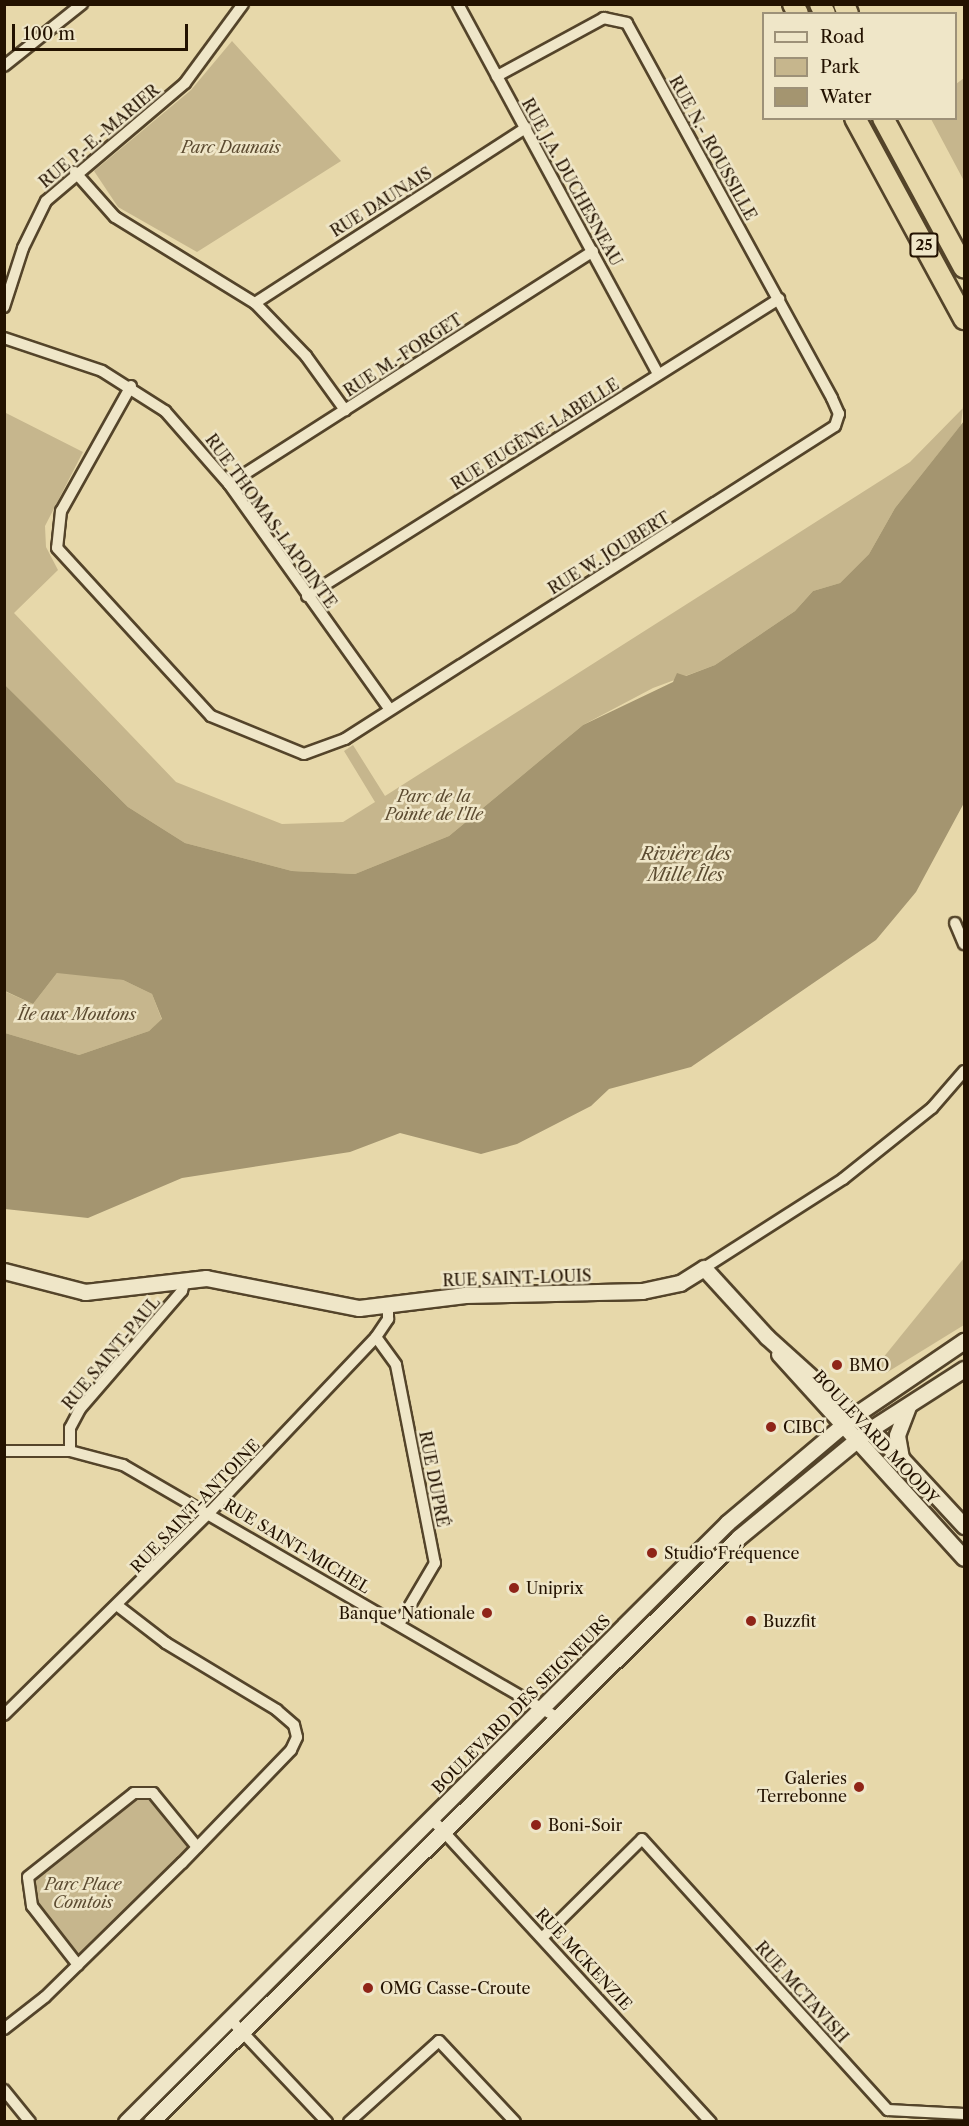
<!DOCTYPE html>
<html>
<head>
<meta charset="utf-8">
<style>
	body { margin:0 }
	#map { position:relative; width:969px; height:2126px; overflow:hidden; background:#e7d8aa; font-family:"Libre Caslon Text",serif }
	div>[style] { position:absolute }
	.green>* { inset:0; background:#c6b68d }
	.water>* { inset:0; background:#a49570 }
	.roads { filter:drop-shadow(2px 0 #54442a) drop-shadow(-2px 0 #54442a) drop-shadow(0 2px #54442a) drop-shadow(0 -2px #54442a) }
	.minor>* { height:10px; margin:-5px; padding:0 5px; transform-origin:5px; border-radius:5px; background:#efe6c8 }
	.secondary>* { height:15px; margin:-7.5px; padding:0 7.5px; transform-origin:7.5px; border-radius:7.5px; background:#efe6c8 }
	.motorway>* { height:20px; margin:-10px; padding:0 10px; transform-origin:10px; border-radius:10px; background:#e7d8aa }
	.dots>* { width:16px; height:16px; translate:-50% -50%; box-sizing:border-box; border:3px solid #efe6c8; border-radius:50% }
	span { translate:-50% -50%; white-space:nowrap; text-align:center; line-height:1.15; -webkit-text-stroke:5px #efe6c8; paint-order:stroke }
	.shield-label span { padding:2px 4px; background:#efe6c8; border:2px solid; border-radius:4px; -webkit-text-stroke-width:0 }
	.shield-label { font-size:15px; color:#231200; font-weight:700 }
	.street-label { font-size:16px; color:#231200 }
	.park-label { font-size:16px; color:#5c4b31; font-style:italic }
	.poi-label { font-size:16px; color:#231200 }
	.left { translate:0 -50%; text-align:left }
	.right { translate:-100% -50%; text-align:right }
	.water-label { font-size:18px; color:#5d4d32; font-style:italic }
	.frame { position:absolute; inset:0; border:6px solid #231200; pointer-events:none }
	.legend { position:absolute; left:762px; top:12px; width:195px; height:108px; box-sizing:border-box; background:#efe6c8; border:2px solid #9d9178; margin:0; padding:8px 10px; list-style:none; font-size:18px; color:#231200 }
	.legend li { display:flex; align-items:center; gap:12px; height:30px }
	.legend b { width:30px; border:2px solid #9d9178 }
	.scale { position:absolute; left:12px; top:24px; width:176px; height:27px; box-sizing:border-box; border:3px solid #231200; border-top:0; padding-left:8px; font-size:18px; line-height:21px; white-space:nowrap; color:#231200; -webkit-text-stroke:4px #efe6c8; paint-order:stroke }
</style>
</head>
<body>
<div id="map">
	<div class="green">
		<div style="clip-path:polygon(232px 41px,341px 161px,197px 252px,118px 207px,94px 171px,191px 90px)"></div>
		<div style="clip-path:polygon(964px 78px,964px 181px,931px 119px,956px 118px,956px 84px)"></div>
		<div style="clip-path:polygon(964px 397px,961px 425px,895px 508px,869px 554px,840px 583px,813px 591px,795px 611px,715px 665px,653px 688px,583px 725px,449px 836px,355px 874px,292px 871px,185px 843px,128px 807px,5px 685px,4px 412px,83px 452px,45px 526px,46px 547px,58px 570px,14px 613px,176px 782px,282px 824px,343px 822px,375px 802px,344px 751px,353px 745px,385px 796px,910px 462px,963px 408px)"></div>
		<div style="clip-path:polygon(72px 972px,123px 980px,152px 994px,162px 1020px,149px 1031px,79px 1055px,5px 1033px,4px 991px,33px 1004px,57px 973px)"></div>
		<div style="clip-path:polygon(964px 1258px,964px 1325px,886px 1373px,878px 1364px)"></div>
		<div style="clip-path:polygon(134px 1793px,153px 1793px,197px 1847px,78px 1965px,32px 1906px,28px 1877px)"></div>
	</div>
	<div class="water">
		<div style="clip-path:polygon(964px 421px,964px 803px,916px 892px,876px 940px,691px 1067px,609px 1089px,591px 1106px,517px 1144px,481px 1154px,400px 1133px,350px 1152px,182px 1178px,88px 1218px,5px 1209px,5px 1033px,79px 1055px,149px 1031px,162px 1019px,152px 994px,123px 980px,57px 973px,33px 1004px,5px 991px,5px 685px,128px 807px,185px 843px,292px 871px,355px 874px,449px 836px,583px 725px,673px 682px,677px 673px,686px 676px,715px 665px,795px 611px,813px 591px,840px 583px,869px 554px,895px 508px)"></div>
	</div>
	<div class="roads">
		<div class="minor">
			<div style="left:458px;top:4px;width:421px;rotate:61.6deg"></div>
			<div style="left:4px;top:66px;width:100px;rotate:-38.5deg"></div>
			<div style="left:75px;top:172px;width:60px;rotate:48.4deg"></div>
			<div style="left:115px;top:217px;width:164px;rotate:31.6deg"></div>
			<div style="left:255px;top:303px;width:74px;rotate:46.1deg"></div>
			<div style="left:306px;top:356px;width:67px;rotate:54.2deg"></div>
			<div style="left:255px;top:303px;width:323px;rotate:-32.9deg"></div>
			<div style="left:4px;top:307px;width:62px;rotate:-72.1deg"></div>
			<div style="left:23px;top:248px;width:52px;rotate:-63.9deg"></div>
			<div style="left:46px;top:201px;width:182px;rotate:-40.3deg"></div>
			<div style="left:185px;top:83px;width:98px;rotate:-53.7deg"></div>
			<div style="left:4px;top:338px;width:103px;rotate:18.6deg"></div>
			<div style="left:102px;top:371px;width:75px;rotate:32.4deg"></div>
			<div style="left:165px;top:411px;width:97px;rotate:48.8deg"></div>
			<div style="left:229px;top:484px;width:277px;rotate:54.5deg"></div>
			<div style="left:131px;top:386px;width:143px;rotate:119.2deg"></div>
			<div style="left:61px;top:511px;width:37px;rotate:96deg"></div>
			<div style="left:57px;top:548px;width:228px;rotate:47.5deg"></div>
			<div style="left:211px;top:716px;width:100px;rotate:22.2deg"></div>
			<div style="left:304px;top:754px;width:44px;rotate:-20.1deg"></div>
			<div style="left:345px;top:739px;width:581px;rotate:-32.57deg"></div>
			<div style="left:835px;top:426px;width:13px;rotate:-72deg"></div>
			<div style="left:839px;top:414px;width:17px;rotate:-114deg"></div>
			<div style="left:832px;top:398px;width:427px;rotate:-118.7deg"></div>
			<div style="left:627px;top:23px;width:24px;rotate:-168deg"></div>
			<div style="left:604px;top:18px;width:122px;rotate:151.5deg"></div>
			<div style="left:229px;top:484px;width:432px;rotate:-32.6deg"></div>
			<div style="left:307px;top:596px;width:558px;rotate:-32.18deg"></div>
			<div style="left:955px;top:923px;width:23px;rotate:67deg"></div>
			<div style="left:704px;top:1268px;width:165px;rotate:-32.6deg"></div>
			<div style="left:843px;top:1179px;width:114px;rotate:-38.6deg"></div>
			<div style="left:932px;top:1108px;width:49px;rotate:-49.1deg"></div>
			<div style="left:376px;top:1337px;width:34px;rotate:54deg"></div>
			<div style="left:396px;top:1365px;width:202px;rotate:78.9deg"></div>
			<div style="left:435px;top:1563px;width:71px;rotate:120.5deg"></div>
			<div style="left:4px;top:1451px;width:66px"></div>
			<div style="left:70px;top:1451px;width:55px;rotate:14.8deg"></div>
			<div style="left:123px;top:1465px;width:503px;rotate:30.18deg"></div>
			<div style="left:70px;top:1451px;width:23px;rotate:-90deg"></div>
			<div style="left:70px;top:1428px;width:21px;rotate:-62deg"></div>
			<div style="left:80px;top:1409px;width:156px;rotate:-49.2deg"></div>
			<div style="left:182px;top:1291px;width:12px;rotate:-76deg"></div>
			<div style="left:4px;top:1715px;width:289px;rotate:-44.6deg"></div>
			<div style="left:210px;top:1512px;width:241px;rotate:-46.5deg"></div>
			<div style="left:376px;top:1337px;width:22px;rotate:-56deg"></div>
			<div style="left:388px;top:1319px;width:14px;rotate:-90deg"></div>
			<div style="left:432px;top:1819px;width:412px;rotate:47.4deg"></div>
			<div style="left:543px;top:1937px;width:139px;rotate:-44.7deg"></div>
			<div style="left:642px;top:1839px;width:366px;rotate:47.8deg"></div>
			<div style="left:888px;top:2110px;width:76px;rotate:3deg"></div>
			<div style="left:78px;top:1965px;width:75px;rotate:-127.9deg"></div>
			<div style="left:32px;top:1906px;width:29px;rotate:-98deg"></div>
			<div style="left:28px;top:1877px;width:135px;rotate:-38.4deg"></div>
			<div style="left:134px;top:1793px;width:19px"></div>
			<div style="left:153px;top:1793px;width:70px;rotate:50.8deg"></div>
			<div style="left:229px;top:2018px;width:143px;rotate:46.7deg"></div>
			<div style="left:4px;top:2029px;width:52px;rotate:-38deg"></div>
			<div style="left:45px;top:1997px;width:192px;rotate:-44.4deg"></div>
			<div style="left:182px;top:1863px;width:157px;rotate:-46deg"></div>
			<div style="left:291px;top:1750px;width:14px;rotate:-65deg"></div>
			<div style="left:297px;top:1737px;width:12px;rotate:-104deg"></div>
			<div style="left:294px;top:1725px;width:23px;rotate:-139deg"></div>
			<div style="left:277px;top:1710px;width:130px;rotate:-148.9deg"></div>
			<div style="left:166px;top:1643px;width:61px;rotate:-142.4deg"></div>
			<div style="left:4px;top:2090px;width:41px;rotate:50.9deg"></div>
			<div style="left:349px;top:2122px;width:121px;rotate:-42deg"></div>
			<div style="left:439px;top:2041px;width:111px;rotate:46.8deg"></div>
		</div>
		<div class="secondary">
			<div style="left:4px;top:1271px;width:84px;rotate:14.5deg"></div>
			<div style="left:85px;top:1292px;width:122px;rotate:-6.6deg"></div>
			<div style="left:206px;top:1278px;width:156px;rotate:11.1deg"></div>
			<div style="left:359px;top:1308px;width:107px;rotate:-7deg"></div>
			<div style="left:465px;top:1295px;width:177px;rotate:-1.3deg"></div>
			<div style="left:642px;top:1291px;width:39px;rotate:-12deg"></div>
			<div style="left:680px;top:1283px;width:28px;rotate:-32deg"></div>
			<div style="left:704px;top:1268px;width:93px;rotate:47.6deg"></div>
			<div style="left:767px;top:1337px;width:181px;rotate:42.1deg"></div>
			<div style="left:901px;top:1458px;width:93px;rotate:47.2deg"></div>
			<div style="left:779px;top:1354px;width:275px;rotate:47.8deg"></div>
			<div style="left:901px;top:1458px;width:23px;rotate:-100deg"></div>
			<div style="left:897px;top:1435px;width:31px;rotate:-69deg"></div>
			<div style="left:126px;top:2122px;width:849px;rotate:-44.9deg"></div>
			<div style="left:727px;top:1523px;width:167px;rotate:-40.2deg"></div>
			<div style="left:855px;top:1415px;width:132px;rotate:-34.2deg"></div>
			<div style="left:151px;top:2122px;width:829px;rotate:-44.85deg"></div>
			<div style="left:739px;top:1537px;width:168px;rotate:-39.5deg"></div>
			<div style="left:869px;top:1430px;width:113px;rotate:-32.7deg"></div>
		</div>
		<div class="motorway">
			<div style="left:793px;top:4px;width:11px;rotate:63deg"></div>
			<div style="left:820px;top:4px;width:11px;rotate:63deg"></div>
			<div style="left:844px;top:4px;width:11px;rotate:68deg"></div>
			<div style="left:855px;top:118px;width:229px;rotate:61.5deg"></div>
			<div style="left:883px;top:118px;width:170px;rotate:61.6deg"></div>
		</div>
	</div>
	<div class="dots">
		<div style="left:837px;top:1365px;background:#8f2418"></div>
		<div style="left:771px;top:1427px;background:#8f2418"></div>
		<div style="left:652px;top:1553px;background:#8f2418"></div>
		<div style="left:514px;top:1588px;background:#8f2418"></div>
		<div style="left:487px;top:1613px;background:#8f2418"></div>
		<div style="left:751px;top:1621px;background:#8f2418"></div>
		<div style="left:859px;top:1787px;background:#8f2418"></div>
		<div style="left:536px;top:1825px;background:#8f2418"></div>
		<div style="left:368px;top:1988px;background:#8f2418"></div>
	</div>
	<div class="shield-label">
		<span style="left:924px;top:245px">25</span>
	</div>
	<div class="street-label">
		<span style="left:99px;top:136px;rotate:-40deg">RUE P.-E.-MARIER</span>
		<span style="left:713px;top:148px;rotate:61deg">RUE N.- ROUSSILLE</span>
		<span style="left:572px;top:182px;rotate:61deg">RUE J.A. DUCHESNEAU</span>
		<span style="left:381px;top:202px;rotate:-32deg">RUE DAUNAIS</span>
		<span style="left:403px;top:355px;rotate:-33deg">RUE M.-FORGET</span>
		<span style="left:535px;top:434px;rotate:-32deg">RUE EUGÈNE-LABELLE</span>
		<span style="left:271px;top:521px;rotate:54deg">RUE THOMAS-LAPOINTE</span>
		<span style="left:609px;top:553px;rotate:-32deg">RUE W. JOUBERT</span>
		<span style="left:517px;top:1278px;rotate:-2deg">RUE SAINT-LOUIS</span>
		<span style="left:111px;top:1353px;rotate:-50deg">RUE SAINT-PAUL</span>
		<span style="left:876px;top:1437px;rotate:47deg">BOULEVARD MOODY</span>
		<span style="left:434px;top:1479px;rotate:79deg">RUE DUPRÉ</span>
		<span style="left:195px;top:1506px;rotate:-46deg">RUE SAINT-ANTOINE</span>
		<span style="left:297px;top:1546px;rotate:31deg">RUE SAINT-MICHEL</span>
		<span style="left:521px;top:1704px;rotate:-45deg">BOULEVARD DES SEIGNEURS</span>
		<span style="left:584px;top:1959px;rotate:47deg">RUE MCKENZIE</span>
		<span style="left:802px;top:1992px;rotate:48deg">RUE MCTAVISH</span>
	</div>
	<div class="park-label">
		<span style="left:231px;top:147px">Parc Daunais</span>
		<span style="left:434px;top:805px">Parc de la<br>Pointe de l'Ile</span>
		<span style="left:77px;top:1014px">Île aux Moutons</span>
		<span style="left:83px;top:1893px">Parc Place<br>Comtois</span>
	</div>
	<div class="poi-label">
		<span class="left" style="left:849px;top:1365px">BMO</span>
		<span class="left" style="left:783px;top:1427px">CIBC</span>
		<span class="left" style="left:664px;top:1553px">Studio Fréquence</span>
		<span class="left" style="left:526px;top:1588px">Uniprix</span>
		<span class="right" style="left:475px;top:1613px">Banque Nationale</span>
		<span class="left" style="left:763px;top:1621px">Buzzfit</span>
		<span class="right" style="left:847px;top:1787px">Galeries<br>Terrebonne</span>
		<span class="left" style="left:548px;top:1825px">Boni-Soir</span>
		<span class="left" style="left:380px;top:1988px">OMG Casse-Croute</span>
	</div>
	<div class="water-label">
		<span style="left:686px;top:865px">Rivière des<br>Mille Îles</span>
	</div>
	<div class="frame"></div>
	<ul class="legend">
	<li><b style="height:8px;background:#efe6c8"></b>Road</li>
	<li><b style="height:16px;background:#c6b68d"></b>Park</li>
	<li><b style="height:16px;background:#a49570"></b>Water</li>
	</ul>
	<div class="scale">100 m</div>
</div>
</body>
</html>
